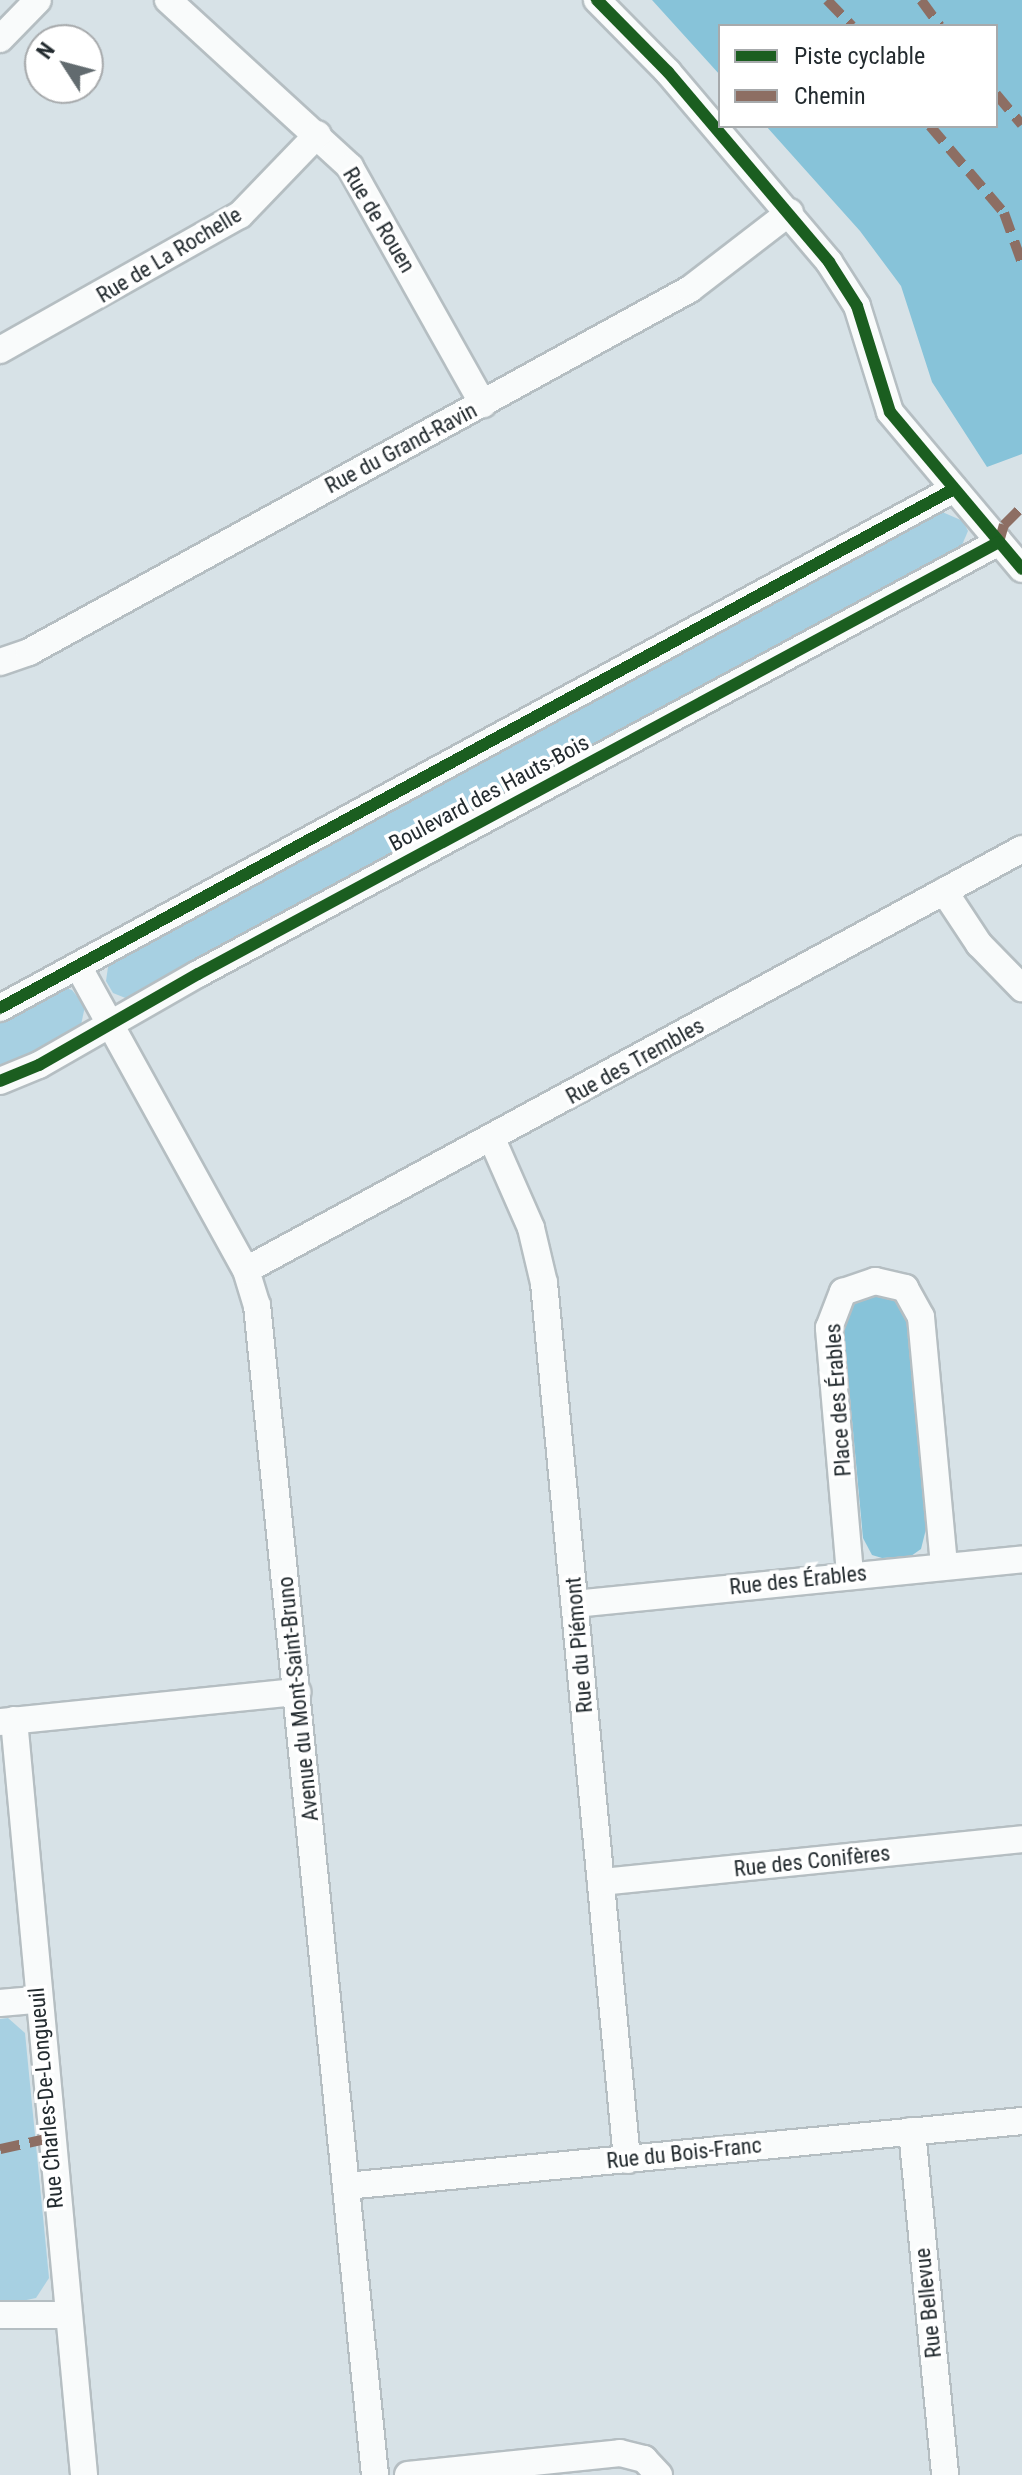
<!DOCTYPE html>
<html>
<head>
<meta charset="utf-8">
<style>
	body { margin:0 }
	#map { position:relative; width:1022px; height:2475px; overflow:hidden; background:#d7e2e7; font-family:"Roboto Condensed",sans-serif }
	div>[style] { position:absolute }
	.green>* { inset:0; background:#a7d0e2 }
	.forest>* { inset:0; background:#87c3d9 }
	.roads { filter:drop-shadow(2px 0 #b5bec2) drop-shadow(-2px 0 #b5bec2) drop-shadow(0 2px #b5bec2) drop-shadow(0 -2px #b5bec2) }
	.minor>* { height:26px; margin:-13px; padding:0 13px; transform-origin:13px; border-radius:13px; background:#f9fbfb }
	.quiet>* { height:10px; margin-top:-5px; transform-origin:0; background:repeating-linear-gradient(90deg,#8d6e63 0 20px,transparent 0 30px) }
	.cycleway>* { height:12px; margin:-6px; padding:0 6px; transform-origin:6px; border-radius:6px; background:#1b5e20 }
	span { translate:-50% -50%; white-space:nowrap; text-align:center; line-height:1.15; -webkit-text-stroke:7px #fff; paint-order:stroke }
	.street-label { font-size:22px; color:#232b2f }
	.legend { position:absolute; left:718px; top:24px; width:280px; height:104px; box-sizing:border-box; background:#fff; border:2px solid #a7aaac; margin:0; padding:10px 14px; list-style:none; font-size:24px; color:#232b2f }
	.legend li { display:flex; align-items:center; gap:16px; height:40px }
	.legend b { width:40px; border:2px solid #a7aaac }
	.north { position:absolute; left:24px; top:24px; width:80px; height:80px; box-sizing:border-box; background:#fff; border:2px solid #a7aaac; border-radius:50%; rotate:306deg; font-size:22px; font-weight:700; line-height:32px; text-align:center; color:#232b2f }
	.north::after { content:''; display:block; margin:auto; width:28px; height:36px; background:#626b6f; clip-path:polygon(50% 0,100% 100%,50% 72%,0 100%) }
</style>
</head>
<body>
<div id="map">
	<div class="green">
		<div style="clip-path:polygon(940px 511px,963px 521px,968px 531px,959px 552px,128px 999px,113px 993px,106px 981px,109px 960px)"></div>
		<div style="clip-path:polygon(63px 987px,72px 990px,85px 1006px,81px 1025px,74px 1034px,0 1073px,0 1016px)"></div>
		<div style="clip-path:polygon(8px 2018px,25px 2033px,49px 2278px,36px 2298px,12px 2303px,0 2302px,0 2019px)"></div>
	</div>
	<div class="forest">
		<div style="clip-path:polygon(652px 0,1022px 0,1022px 454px,987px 467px,932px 382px,901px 286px,860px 231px,766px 126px,996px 126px,996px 26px,720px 26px,720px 75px)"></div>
		<div style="clip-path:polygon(878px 1293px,897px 1302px,907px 1319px,927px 1525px,921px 1549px,911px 1556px,882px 1558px,872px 1555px,863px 1538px,843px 1323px,853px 1300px)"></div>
	</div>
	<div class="roads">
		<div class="minor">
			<div style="left:168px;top:0;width:247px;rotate:42.5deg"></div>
			<div style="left:350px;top:167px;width:272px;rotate:60.7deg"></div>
			<div style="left:597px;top:0;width:101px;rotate:45.4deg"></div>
			<div style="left:668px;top:72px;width:249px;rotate:49.7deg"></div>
			<div style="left:829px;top:262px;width:52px;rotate:57.5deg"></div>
			<div style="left:857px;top:306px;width:111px;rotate:72.7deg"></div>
			<div style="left:890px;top:412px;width:205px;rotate:49.9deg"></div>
			<div style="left:0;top:39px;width:54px;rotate:-45.7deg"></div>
			<div style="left:0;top:350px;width:275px;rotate:-29.4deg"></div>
			<div style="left:240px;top:215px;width:112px;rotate:-46.1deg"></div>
			<div style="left:0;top:662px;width:31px;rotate:-19deg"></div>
			<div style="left:29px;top:652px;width:754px;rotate:-28.77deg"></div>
			<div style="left:690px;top:289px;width:126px;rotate:-37.6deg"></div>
			<div style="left:944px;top:891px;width:64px;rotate:56.6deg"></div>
			<div style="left:979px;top:944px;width:62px;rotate:45.7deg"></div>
			<div style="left:78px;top:966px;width:347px;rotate:61.1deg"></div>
			<div style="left:246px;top:1270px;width:37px;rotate:73deg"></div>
			<div style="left:257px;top:1305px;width:1176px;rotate:84.24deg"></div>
			<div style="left:0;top:1008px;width:1086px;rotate:-28.55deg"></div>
			<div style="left:0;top:1081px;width:42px;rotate:-22.3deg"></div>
			<div style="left:39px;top:1065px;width:183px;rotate:-29.8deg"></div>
			<div style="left:198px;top:974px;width:910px;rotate:-28.34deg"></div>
			<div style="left:492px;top:1139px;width:97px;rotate:66.3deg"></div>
			<div style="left:531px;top:1228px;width:57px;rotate:76.7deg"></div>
			<div style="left:544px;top:1283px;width:881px;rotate:84.59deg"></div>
			<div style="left:246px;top:1270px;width:883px;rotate:-28.48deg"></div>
			<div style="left:850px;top:1574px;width:247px;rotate:-94.9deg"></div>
			<div style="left:829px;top:1328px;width:39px;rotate:-69deg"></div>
			<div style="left:843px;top:1292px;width:34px;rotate:-19deg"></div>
			<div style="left:875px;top:1281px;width:31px;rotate:13deg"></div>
			<div style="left:905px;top:1288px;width:33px;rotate:61deg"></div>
			<div style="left:921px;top:1317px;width:250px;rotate:84.7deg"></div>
			<div style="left:575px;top:1604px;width:449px;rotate:-5.7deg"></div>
			<div style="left:14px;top:1720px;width:758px;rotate:84.7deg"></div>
			<div style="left:0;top:1722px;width:299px;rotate:-5.8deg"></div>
			<div style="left:601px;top:1882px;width:423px;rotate:-5.8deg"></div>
			<div style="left:0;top:2003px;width:37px;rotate:-5deg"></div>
			<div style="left:912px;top:2131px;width:346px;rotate:84.5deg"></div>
			<div style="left:346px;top:2186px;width:679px;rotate:-5.49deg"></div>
			<div style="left:0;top:2315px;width:66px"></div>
			<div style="left:408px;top:2475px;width:213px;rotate:-5.9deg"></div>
			<div style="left:620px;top:2453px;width:25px;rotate:14deg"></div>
			<div style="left:644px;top:2459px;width:22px;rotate:47deg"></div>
		</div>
	</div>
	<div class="quiet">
		<div style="left:827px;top:0;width:36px;rotate:46deg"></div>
		<div style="left:921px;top:0;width:32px;rotate:54deg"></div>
		<div style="left:996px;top:94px;width:40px;rotate:50deg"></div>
		<div style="left:930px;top:126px;width:114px;rotate:49.6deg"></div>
		<div style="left:1004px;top:213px;width:53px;rotate:70.2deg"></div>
		<div style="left:999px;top:542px;width:18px;rotate:-74deg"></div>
		<div style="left:1004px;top:525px;width:25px;rotate:-45deg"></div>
		<div style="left:0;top:2149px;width:51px;rotate:-12.4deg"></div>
	</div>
	<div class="cycleway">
		<div style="left:597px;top:0;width:101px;rotate:45.4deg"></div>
		<div style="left:668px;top:72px;width:249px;rotate:49.7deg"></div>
		<div style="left:829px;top:262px;width:52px;rotate:57.5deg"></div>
		<div style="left:857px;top:306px;width:111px;rotate:72.7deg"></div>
		<div style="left:890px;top:412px;width:205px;rotate:49.9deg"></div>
		<div style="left:0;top:1008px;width:1086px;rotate:-28.55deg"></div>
		<div style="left:0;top:1081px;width:42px;rotate:-22.3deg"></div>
		<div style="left:39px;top:1065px;width:183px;rotate:-29.8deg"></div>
		<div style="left:198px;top:974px;width:910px;rotate:-28.34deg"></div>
	</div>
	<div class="street-label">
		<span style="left:379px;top:220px;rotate:59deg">Rue de Rouen</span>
		<span style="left:169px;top:255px;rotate:-31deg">Rue de La Rochelle</span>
		<span style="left:401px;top:448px;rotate:-28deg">Rue du Grand-Ravin</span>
		<span style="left:489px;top:793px;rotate:-28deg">Boulevard des Hauts-Bois</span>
		<span style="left:635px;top:1061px;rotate:-29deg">Rue des Trembles</span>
		<span style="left:838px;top:1400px;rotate:-94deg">Place des Érables</span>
		<span style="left:798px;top:1580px;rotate:-6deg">Rue des Érables</span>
		<span style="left:579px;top:1645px;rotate:-95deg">Rue du Piémont</span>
		<span style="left:298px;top:1699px;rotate:-96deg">Avenue du Mont-Saint-Bruno</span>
		<span style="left:812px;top:1861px;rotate:-6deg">Rue des Conifères</span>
		<span style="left:46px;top:2098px;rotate:-95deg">Rue Charles-De-Longueuil</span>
		<span style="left:684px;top:2153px;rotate:-6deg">Rue du Bois-Franc</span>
		<span style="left:928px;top:2303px;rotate:-96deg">Rue Bellevue</span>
	</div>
	<ul class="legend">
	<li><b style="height:10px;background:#1b5e20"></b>Piste cyclable</li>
	<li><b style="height:10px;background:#8d6e63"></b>Chemin</li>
	</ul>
	<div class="north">N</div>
</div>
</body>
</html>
